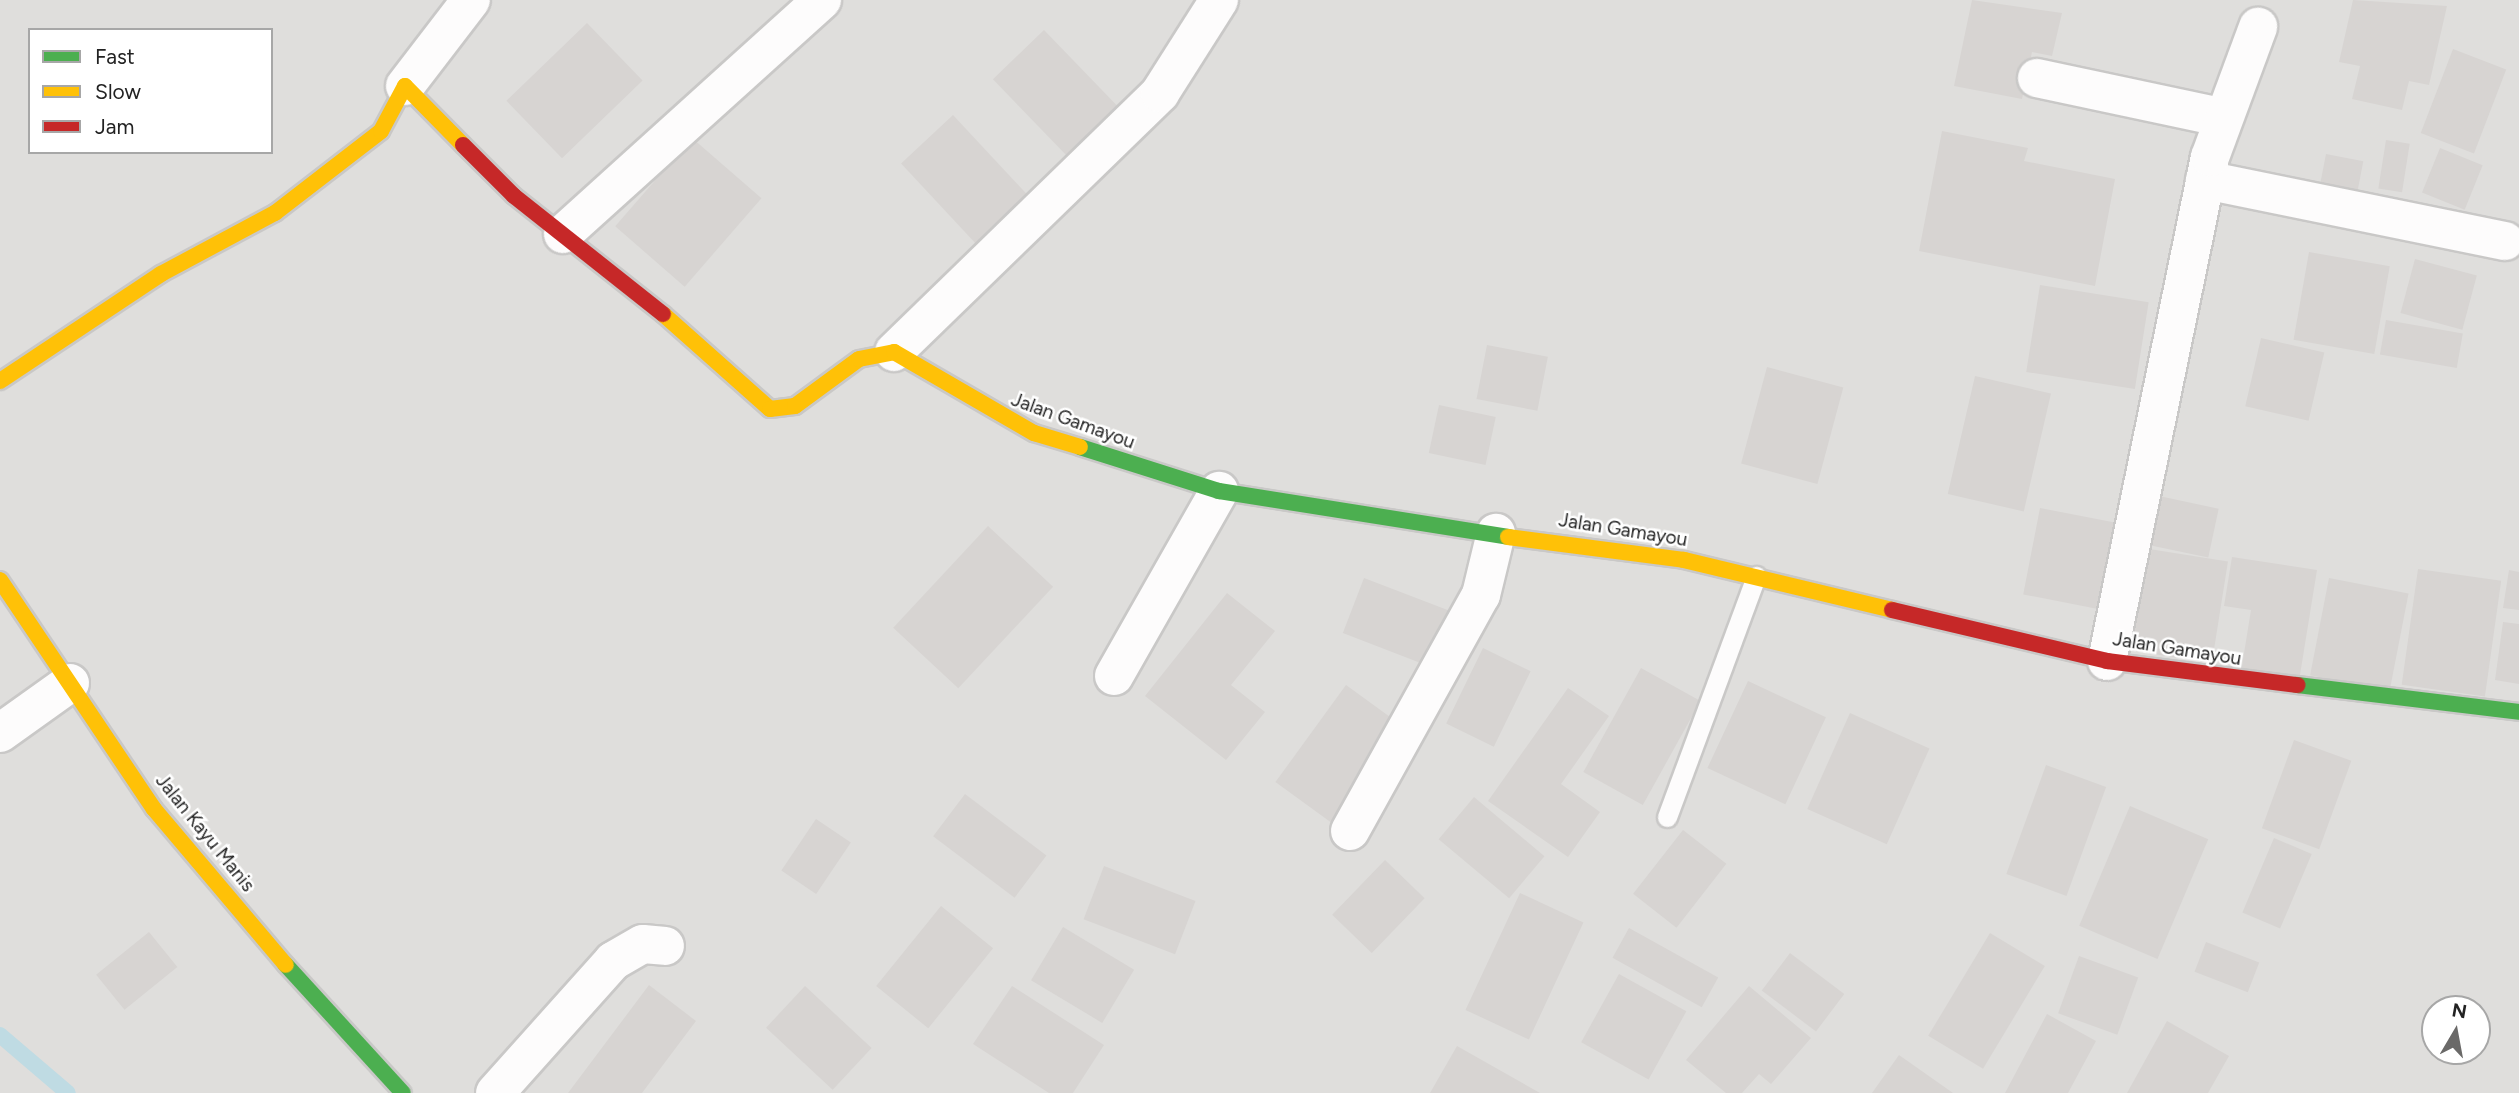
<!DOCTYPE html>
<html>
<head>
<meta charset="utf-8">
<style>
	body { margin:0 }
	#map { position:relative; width:2519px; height:1093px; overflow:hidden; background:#f0eeeb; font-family:Figtree,sans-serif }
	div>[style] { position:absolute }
	.residential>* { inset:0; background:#dfdedc }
	.stream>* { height:16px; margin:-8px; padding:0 8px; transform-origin:8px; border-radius:8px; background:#bfdbe3 }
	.building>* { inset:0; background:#d7d4d2; transform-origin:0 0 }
	.roads { filter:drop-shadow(2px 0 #c9c8c7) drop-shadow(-2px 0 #c9c8c7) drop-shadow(0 2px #c9c8c7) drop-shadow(0 -2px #c9c8c7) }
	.lane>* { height:19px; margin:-9.5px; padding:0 9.5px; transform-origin:9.5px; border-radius:9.5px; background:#fdfcfc }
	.street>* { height:38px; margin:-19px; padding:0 19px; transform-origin:19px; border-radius:19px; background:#fdfcfc }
	.fast>* { height:16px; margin:-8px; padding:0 8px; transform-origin:8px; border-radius:8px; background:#4caf50 }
	.slow>* { height:16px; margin:-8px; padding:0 8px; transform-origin:8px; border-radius:8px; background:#ffc107 }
	.jam>* { height:16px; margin:-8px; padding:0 8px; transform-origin:8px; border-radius:8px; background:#c62828 }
	span { translate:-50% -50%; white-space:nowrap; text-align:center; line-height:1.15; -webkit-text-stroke:5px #fff; paint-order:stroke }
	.street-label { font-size:19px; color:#222 }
	.legend { position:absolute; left:28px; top:28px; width:245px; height:126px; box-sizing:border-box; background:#fff; border:2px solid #a7a7a7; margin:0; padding:9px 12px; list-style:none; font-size:21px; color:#222 }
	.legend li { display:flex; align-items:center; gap:14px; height:35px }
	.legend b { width:35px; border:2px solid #a7a7a7 }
	.north { position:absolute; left:2421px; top:995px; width:70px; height:70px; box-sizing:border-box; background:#fff; border:2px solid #a7a7a7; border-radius:50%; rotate:10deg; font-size:19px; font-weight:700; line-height:28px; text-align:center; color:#222 }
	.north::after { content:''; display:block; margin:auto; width:24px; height:32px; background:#6a6968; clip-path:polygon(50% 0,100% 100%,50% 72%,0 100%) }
</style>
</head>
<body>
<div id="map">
	<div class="residential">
		<div style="clip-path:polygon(evenodd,0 0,2519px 0,2519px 1093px,0 1093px,0 0,30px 30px,271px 30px,271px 152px,30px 152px,30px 30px,0 0,2435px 1009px,2477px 1009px,2477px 1051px,2435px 1051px,2435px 1009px)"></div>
	</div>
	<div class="stream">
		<div style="left:0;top:1035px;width:89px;rotate:40.5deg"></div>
	</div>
	<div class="building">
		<div style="clip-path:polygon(1972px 0,2062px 13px,2052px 56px,2032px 52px,2022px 99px,1954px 86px)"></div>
		<div style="clip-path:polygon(2353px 0,2447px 6px,2429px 85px,2409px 81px,2402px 110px,2352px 99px,2360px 66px,2339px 62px)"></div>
		<div style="left:587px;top:23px;width:80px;height:112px;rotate:46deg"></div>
		<div style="left:1044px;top:30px;width:106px;height:71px;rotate:46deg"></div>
		<div style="left:2453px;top:49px;width:57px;height:90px;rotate:21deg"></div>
		<div style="left:953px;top:115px;width:123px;height:71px;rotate:47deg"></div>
		<div style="clip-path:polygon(1942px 131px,2028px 148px,2024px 161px,2115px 179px,2095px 286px,1919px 251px)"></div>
		<div style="left:692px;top:138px;width:92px;height:117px;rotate:41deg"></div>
		<div style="left:2386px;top:140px;width:24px;height:49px;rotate:9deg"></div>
		<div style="left:2440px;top:148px;width:46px;height:48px;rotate:22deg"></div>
		<div style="left:2326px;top:154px;width:38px;height:34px;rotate:11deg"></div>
		<div style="left:2309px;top:252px;width:82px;height:89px;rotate:10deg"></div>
		<div style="left:2415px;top:259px;width:64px;height:56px;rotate:15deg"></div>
		<div style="left:2040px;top:285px;width:110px;height:88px;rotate:9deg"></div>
		<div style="left:2386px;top:320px;width:78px;height:35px;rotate:10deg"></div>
		<div style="left:2261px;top:338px;width:65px;height:70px;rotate:13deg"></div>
		<div style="left:1487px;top:345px;width:62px;height:55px;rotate:11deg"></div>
		<div style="left:1767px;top:367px;width:79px;height:100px;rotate:15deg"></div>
		<div style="left:1975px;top:376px;width:78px;height:121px;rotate:13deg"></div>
		<div style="left:1439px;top:405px;width:58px;height:49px;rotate:12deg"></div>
		<div style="left:2159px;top:496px;width:61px;height:50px;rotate:12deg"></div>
		<div style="left:2040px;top:508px;width:84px;height:88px;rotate:11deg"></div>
		<div style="left:988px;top:526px;width:89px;height:139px;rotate:43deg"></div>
		<div style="left:2143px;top:548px;width:86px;height:103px;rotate:9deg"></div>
		<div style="clip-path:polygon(2232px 557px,2317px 570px,2299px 681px,2241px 672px,2251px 610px,2224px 606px)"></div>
		<div style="left:2418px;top:569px;width:84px;height:117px;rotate:8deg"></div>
		<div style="clip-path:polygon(2509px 570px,2519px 572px,2519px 610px,2503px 608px)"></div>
		<div style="left:1364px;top:578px;width:93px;height:59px;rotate:21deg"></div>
		<div style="left:2329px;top:578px;width:81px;height:99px;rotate:11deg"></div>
		<div style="clip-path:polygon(1227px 593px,1275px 631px,1231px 685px,1265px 712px,1226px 760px,1145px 696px)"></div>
		<div style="clip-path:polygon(2503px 622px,2519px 624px,2519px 684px,2495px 680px)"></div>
		<div style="left:1483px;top:648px;width:53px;height:84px;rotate:26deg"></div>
		<div style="left:1641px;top:668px;width:68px;height:119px;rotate:29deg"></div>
		<div style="left:1748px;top:681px;width:86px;height:96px;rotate:25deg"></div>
		<div style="left:1346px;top:685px;width:71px;height:120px;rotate:36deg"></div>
		<div style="clip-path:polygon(1568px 688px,1609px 716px,1561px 784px,1600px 812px,1568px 857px,1488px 801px)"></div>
		<div style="left:1850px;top:713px;width:87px;height:105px;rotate:24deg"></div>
		<div style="left:2294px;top:740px;width:61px;height:94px;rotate:20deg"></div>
		<div style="left:2046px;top:765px;width:64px;height:116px;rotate:20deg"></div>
		<div style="left:965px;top:794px;width:102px;height:53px;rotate:37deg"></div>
		<div style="left:1474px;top:797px;width:92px;height:55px;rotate:40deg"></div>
		<div style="left:2130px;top:806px;width:85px;height:130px;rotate:23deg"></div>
		<div style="left:816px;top:819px;width:42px;height:62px;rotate:34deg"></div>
		<div style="left:1683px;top:830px;width:55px;height:81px;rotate:38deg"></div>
		<div style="left:2274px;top:838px;width:41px;height:81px;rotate:23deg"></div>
		<div style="left:1385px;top:860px;width:55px;height:76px;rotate:44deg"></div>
		<div style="left:1104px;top:866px;width:98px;height:57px;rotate:21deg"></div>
		<div style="left:1520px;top:893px;width:70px;height:129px;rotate:25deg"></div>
		<div style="left:941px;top:906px;width:67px;height:103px;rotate:39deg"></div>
		<div style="left:1063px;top:927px;width:83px;height:62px;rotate:31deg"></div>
		<div style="left:1629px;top:928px;width:102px;height:34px;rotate:29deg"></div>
		<div style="left:149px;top:932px;width:45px;height:68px;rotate:51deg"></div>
		<div style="left:1990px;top:933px;width:64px;height:120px;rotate:31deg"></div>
		<div style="left:2206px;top:942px;width:57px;height:32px;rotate:21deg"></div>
		<div style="left:1790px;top:953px;width:68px;height:47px;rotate:37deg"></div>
		<div style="left:2079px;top:956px;width:63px;height:61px;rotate:20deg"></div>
		<div style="left:1619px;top:974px;width:77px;height:78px;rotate:29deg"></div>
		<div style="clip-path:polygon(649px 985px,696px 1021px,642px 1093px,568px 1093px)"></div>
		<div style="left:805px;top:986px;width:91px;height:57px;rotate:43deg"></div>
		<div style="clip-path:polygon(1012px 986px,1104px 1045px,1073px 1093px,1049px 1093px,973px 1044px)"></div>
		<div style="clip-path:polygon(1749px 986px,1811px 1038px,1771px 1084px,1759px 1074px,1742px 1093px,1726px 1093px,1686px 1060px)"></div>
		<div style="clip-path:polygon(2047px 1014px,2096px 1041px,2068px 1093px,2005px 1093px)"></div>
		<div style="clip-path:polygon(2167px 1021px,2229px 1056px,2208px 1093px,2127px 1093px)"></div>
		<div style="clip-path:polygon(1457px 1046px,1540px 1093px,1430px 1093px)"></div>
		<div style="clip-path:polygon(1899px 1055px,1953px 1093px,1872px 1093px)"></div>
	</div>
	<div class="roads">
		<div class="lane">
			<div style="left:1667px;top:817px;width:257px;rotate:-69.7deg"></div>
		</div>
		<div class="street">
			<div style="left:2037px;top:78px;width:187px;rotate:12deg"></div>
			<div style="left:405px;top:86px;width:108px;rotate:-52.5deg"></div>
			<div style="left:2205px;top:180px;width:306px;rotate:11.5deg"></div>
			<div style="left:563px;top:234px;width:349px;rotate:-42.1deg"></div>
			<div style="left:894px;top:352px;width:371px;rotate:-44.2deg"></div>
			<div style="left:1160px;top:93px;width:110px;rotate:-57.6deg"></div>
			<div style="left:2107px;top:661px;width:514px;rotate:-78.45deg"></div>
			<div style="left:2210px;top:157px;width:139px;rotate:-69.7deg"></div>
			<div style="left:1114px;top:676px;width:213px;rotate:-60.4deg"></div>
			<div style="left:0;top:733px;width:86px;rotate:-35.5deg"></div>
			<div style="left:1350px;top:831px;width:270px;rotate:-61deg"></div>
			<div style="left:1481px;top:595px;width:64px;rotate:-76.4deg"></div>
			<div style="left:495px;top:1093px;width:177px;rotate:-48.2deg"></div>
			<div style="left:613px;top:961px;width:34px;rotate:-30deg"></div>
			<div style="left:643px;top:944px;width:22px;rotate:5deg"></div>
		</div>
		<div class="fast">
			<div style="left:1080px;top:447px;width:146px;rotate:17.6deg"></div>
			<div style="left:1219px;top:491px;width:293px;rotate:9deg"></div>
			<div style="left:2297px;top:685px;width:224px;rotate:6.9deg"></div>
			<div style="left:286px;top:965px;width:173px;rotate:47.6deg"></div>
		</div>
		<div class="slow">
			<div style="left:663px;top:314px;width:143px;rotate:41.6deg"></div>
			<div style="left:770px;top:409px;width:25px;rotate:-7deg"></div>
			<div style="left:795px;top:406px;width:79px;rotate:-36.3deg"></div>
			<div style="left:859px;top:359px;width:36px;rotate:-11deg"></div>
			<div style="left:894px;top:352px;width:162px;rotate:30.1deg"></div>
			<div style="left:1034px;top:433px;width:48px;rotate:16.9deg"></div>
			<div style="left:0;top:381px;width:193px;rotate:-33.6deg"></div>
			<div style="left:161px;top:274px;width:129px;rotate:-28.2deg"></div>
			<div style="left:275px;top:213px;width:134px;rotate:-37.7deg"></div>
			<div style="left:381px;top:131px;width:51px;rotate:-61.9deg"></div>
			<div style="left:405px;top:86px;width:83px;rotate:45.5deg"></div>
			<div style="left:1508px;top:537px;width:177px;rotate:7.4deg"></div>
			<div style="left:1684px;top:560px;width:214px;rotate:13.5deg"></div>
			<div style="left:0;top:580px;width:276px;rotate:56.1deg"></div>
			<div style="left:154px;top:809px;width:204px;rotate:49.8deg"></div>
		</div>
		<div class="jam">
			<div style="left:463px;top:145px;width:72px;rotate:45deg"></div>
			<div style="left:514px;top:196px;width:190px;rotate:38.4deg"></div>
			<div style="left:1892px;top:610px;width:221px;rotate:13.3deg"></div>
			<div style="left:2107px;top:661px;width:192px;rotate:7.2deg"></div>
		</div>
	</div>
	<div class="street-label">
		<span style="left:1073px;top:421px;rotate:20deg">Jalan Gamayou</span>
		<span style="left:1623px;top:530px;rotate:9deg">Jalan Gamayou</span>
		<span style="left:2177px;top:649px;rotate:9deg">Jalan Gamayou</span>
		<span style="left:205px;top:833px;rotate:51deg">Jalan Kayu Manis</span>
	</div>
	<ul class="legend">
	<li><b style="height:9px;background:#4caf50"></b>Fast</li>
	<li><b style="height:9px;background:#ffc107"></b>Slow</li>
	<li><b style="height:9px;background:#c62828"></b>Jam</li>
	</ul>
	<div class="north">N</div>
</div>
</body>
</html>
